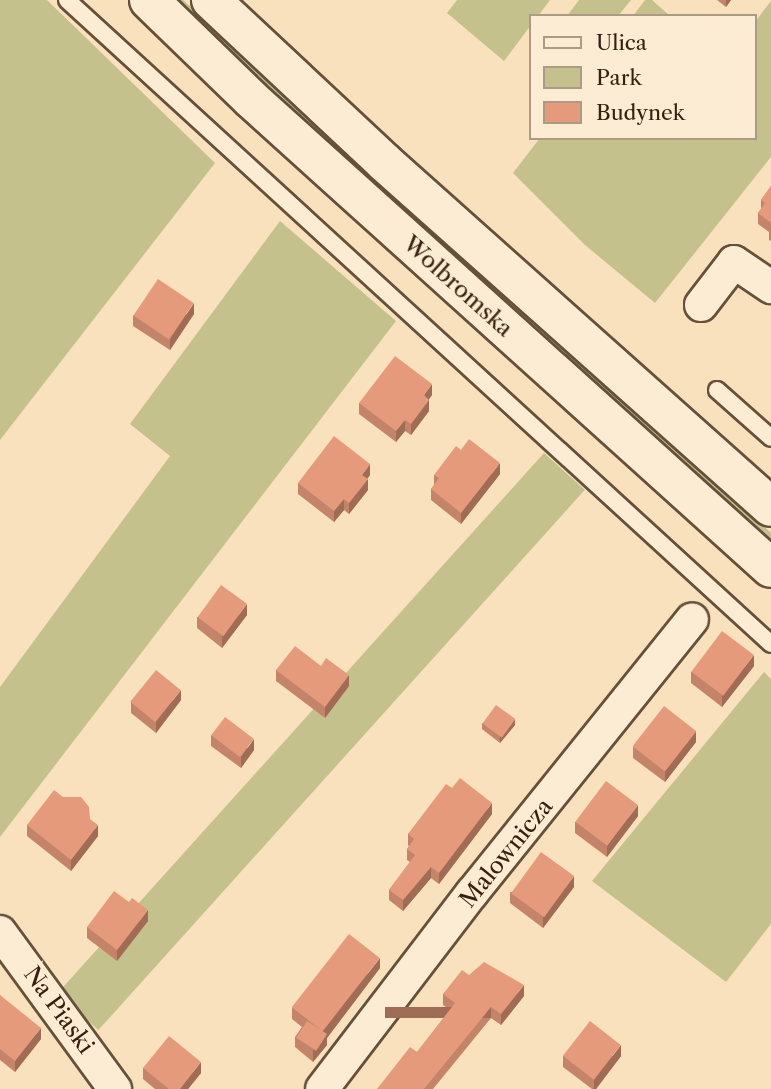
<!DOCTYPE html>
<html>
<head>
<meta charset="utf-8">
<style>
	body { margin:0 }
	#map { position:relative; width:771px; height:1089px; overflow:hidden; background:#fae1bd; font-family:"Libre Caslon Text",serif }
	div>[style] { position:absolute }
	.green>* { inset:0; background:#c5c18c; transform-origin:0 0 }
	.roads { filter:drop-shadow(2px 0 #66503a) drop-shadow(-2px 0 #66503a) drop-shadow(0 2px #66503a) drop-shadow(0 -2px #66503a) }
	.service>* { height:16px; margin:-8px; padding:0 8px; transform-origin:8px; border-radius:8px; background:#fcecd4 }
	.minor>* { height:32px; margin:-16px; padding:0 16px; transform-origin:16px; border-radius:16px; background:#fcecd4 }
	.secondary>* { height:38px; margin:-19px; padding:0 19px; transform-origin:19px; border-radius:19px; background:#fcecd4 }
	.wall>* { inset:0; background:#c4846a }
	.shaded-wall>* { inset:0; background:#a06c56; transform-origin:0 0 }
	.building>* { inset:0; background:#e49a7b; transform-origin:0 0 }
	span { translate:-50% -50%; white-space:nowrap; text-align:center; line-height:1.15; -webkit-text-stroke:6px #fcecd4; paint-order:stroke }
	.street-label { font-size:23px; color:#351f0f }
	.legend { position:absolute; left:529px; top:14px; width:228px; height:126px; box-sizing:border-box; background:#fcecd4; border:2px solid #ac9a85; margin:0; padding:9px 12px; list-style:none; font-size:21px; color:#351f0f }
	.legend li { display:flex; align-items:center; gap:14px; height:35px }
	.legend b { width:35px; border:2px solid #ac9a85 }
</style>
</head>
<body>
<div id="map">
	<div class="green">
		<div style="clip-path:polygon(0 0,47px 0,215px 163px,0 440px)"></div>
		<div style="clip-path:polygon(171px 0,183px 0,771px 533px,771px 546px)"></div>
		<div style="clip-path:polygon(457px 0,550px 0,538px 16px,531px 16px,531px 25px,504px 61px,447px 13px)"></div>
		<div style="clip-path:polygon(579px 0,631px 0,618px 16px,567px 16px)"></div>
		<div style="clip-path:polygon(645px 0,652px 0,670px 16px,633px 16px)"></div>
		<div style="clip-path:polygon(771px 1px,771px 157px,655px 303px,585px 245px,513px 173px,540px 138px,755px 138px,755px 22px)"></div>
		<div style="clip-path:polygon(280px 221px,396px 321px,0 837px,0 687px,170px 456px,130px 424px)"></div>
		<div style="left:544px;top:453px;width:55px;height:727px;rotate:42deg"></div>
		<div style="clip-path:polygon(764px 672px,771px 679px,771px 924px,726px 982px,592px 881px)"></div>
	</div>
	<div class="roads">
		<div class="service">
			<div style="left:67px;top:0;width:954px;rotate:42.45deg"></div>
			<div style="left:717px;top:390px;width:72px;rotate:41.6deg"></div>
		</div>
		<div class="minor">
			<div style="left:701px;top:305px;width:54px;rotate:-52.5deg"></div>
			<div style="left:734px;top:262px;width:45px;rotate:34deg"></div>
			<div style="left:0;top:932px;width:195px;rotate:53.8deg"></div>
			<div style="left:322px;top:1089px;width:247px;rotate:-52.6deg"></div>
			<div style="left:472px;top:893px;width:351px;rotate:-51.2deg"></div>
		</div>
		<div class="secondary">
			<div style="left:149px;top:0;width:142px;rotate:44.1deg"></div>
			<div style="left:251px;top:99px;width:700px;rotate:42.05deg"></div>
			<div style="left:211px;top:0;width:237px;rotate:43.1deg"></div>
			<div style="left:384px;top:162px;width:518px;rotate:41.72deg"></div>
		</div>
	</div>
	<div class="wall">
		<div style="clip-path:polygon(717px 0,731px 0,726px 7px)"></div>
		<div style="clip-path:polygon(771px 186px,771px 241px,769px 240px,769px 232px,758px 224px,758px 213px,761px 209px,761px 200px)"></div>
		<div style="clip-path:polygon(194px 314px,170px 350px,133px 326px,133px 315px)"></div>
		<div style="clip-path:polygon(432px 395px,429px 399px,429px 411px,411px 435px,405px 431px,396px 442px,359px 414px,359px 403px)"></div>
		<div style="clip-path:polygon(500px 474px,461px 524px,431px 500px,431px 489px,434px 485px,434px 475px)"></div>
		<div style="clip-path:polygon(370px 475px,367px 479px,368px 490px,349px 514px,344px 510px,334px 522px,298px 494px,298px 483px)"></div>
		<div style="clip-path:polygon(247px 615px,222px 648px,197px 628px,197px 617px)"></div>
		<div style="clip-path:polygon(321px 666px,349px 686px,325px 718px,276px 681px,276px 670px)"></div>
		<div style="clip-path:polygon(754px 666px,722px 707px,691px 683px,691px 672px)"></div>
		<div style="clip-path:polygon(181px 700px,156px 733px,131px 713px,131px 702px)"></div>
		<div style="clip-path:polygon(482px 723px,515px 725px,500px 743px,482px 729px)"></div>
		<div style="clip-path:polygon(211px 735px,254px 750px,241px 768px,211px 746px)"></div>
		<div style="clip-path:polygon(696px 742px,665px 782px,633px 758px,633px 747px)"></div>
		<div style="clip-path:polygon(452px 788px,492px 814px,439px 884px,431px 878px,403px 911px,389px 900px,389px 890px,410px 862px,407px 860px,407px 849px,409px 846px,408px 845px,408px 834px)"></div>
		<div style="clip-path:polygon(638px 816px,607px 857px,575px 833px,575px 822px)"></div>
		<div style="clip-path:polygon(90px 819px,98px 836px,71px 871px,27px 836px,27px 825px)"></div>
		<div style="clip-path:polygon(574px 887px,543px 928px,510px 903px,510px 892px)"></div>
		<div style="clip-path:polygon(148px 921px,117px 961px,87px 938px,87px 927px)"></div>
		<div style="clip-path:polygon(380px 968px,327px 1038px,327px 1045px,313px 1062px,295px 1047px,295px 1037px,302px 1027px,292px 1019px,292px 1008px)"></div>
		<div style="clip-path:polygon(469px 975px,524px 996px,501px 1025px,491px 1018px,433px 1089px,377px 1089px,417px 1052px,450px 1010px,443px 1005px,443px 994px)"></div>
		<div style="clip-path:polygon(0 995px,41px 1039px,15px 1072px,0 1060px)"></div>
		<div style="clip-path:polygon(563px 1056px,621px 1056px,596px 1089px,592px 1089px,563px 1067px)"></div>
		<div style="clip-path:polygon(143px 1068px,201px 1073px,188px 1089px,155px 1089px,143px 1079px)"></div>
	</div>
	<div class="shaded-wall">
		<div style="clip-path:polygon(726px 0,731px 0,726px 7px)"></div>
		<div style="clip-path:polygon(194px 303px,194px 314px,170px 350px,170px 339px)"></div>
		<div style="clip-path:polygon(432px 384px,432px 395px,424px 406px,424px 395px)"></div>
		<div style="clip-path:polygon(429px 400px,429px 411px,411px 435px,411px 424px)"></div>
		<div style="clip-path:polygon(405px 420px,405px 431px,396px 442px,396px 431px)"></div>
		<div style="clip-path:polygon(500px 463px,500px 474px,461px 524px,461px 513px)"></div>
		<div style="clip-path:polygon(370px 464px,370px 475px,362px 486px,362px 475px)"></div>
		<div style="clip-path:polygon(368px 479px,368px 490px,349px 514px,349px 503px)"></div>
		<div style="clip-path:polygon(344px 499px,344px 510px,334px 522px,334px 511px)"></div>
		<div style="clip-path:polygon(247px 604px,247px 615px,222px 648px,222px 637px)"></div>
		<div style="clip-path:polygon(754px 655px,754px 666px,722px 707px,722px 696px)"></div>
		<div style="clip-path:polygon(349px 675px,349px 686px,325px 718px,325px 707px)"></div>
		<div style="clip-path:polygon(181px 690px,181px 700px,156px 733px,156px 722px)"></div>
		<div style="clip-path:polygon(515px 719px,515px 725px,500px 743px,500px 737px)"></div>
		<div style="clip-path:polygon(696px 731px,696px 742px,665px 782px,665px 771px)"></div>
		<div style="clip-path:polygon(254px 739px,254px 750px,241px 768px,241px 757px)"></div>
		<div style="clip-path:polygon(492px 803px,492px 814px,439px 884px,439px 873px)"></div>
		<div style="clip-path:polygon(638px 805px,638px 816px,607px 857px,607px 846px)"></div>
		<div style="clip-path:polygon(98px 825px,98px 836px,71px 871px,71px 860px)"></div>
		<div style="clip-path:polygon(431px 867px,431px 878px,403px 911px,403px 900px)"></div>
		<div style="clip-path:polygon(574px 876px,574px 887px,543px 928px,543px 917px)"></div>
		<div style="clip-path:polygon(148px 910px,148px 921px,117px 961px,117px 950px)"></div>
		<div style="clip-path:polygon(380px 958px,380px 968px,327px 1038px,327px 1045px,313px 1062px,313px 1051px,323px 1031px)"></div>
		<div style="clip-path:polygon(524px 985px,524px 996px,501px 1025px,501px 1014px)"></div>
		<div style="left:491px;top:1007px;width:11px;height:106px;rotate:90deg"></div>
		<div style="clip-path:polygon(41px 1028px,41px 1039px,15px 1072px,15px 1061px)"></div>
		<div style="clip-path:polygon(621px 1045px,621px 1056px,596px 1089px,594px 1089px,594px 1080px)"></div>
		<div style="clip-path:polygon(201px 1062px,201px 1073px,188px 1089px,180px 1089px)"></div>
	</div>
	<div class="building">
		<div style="clip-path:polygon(771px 186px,771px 223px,758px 213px,765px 203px,761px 200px)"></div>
		<div style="left:158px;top:279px;width:43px;height:44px;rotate:34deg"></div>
		<div style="clip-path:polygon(395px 356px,432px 384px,424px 395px,429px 400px,411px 424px,405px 420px,396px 431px,359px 403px)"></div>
		<div style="clip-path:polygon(334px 436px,370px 464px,362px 475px,368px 479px,349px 503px,344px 499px,334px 511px,298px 483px)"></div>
		<div style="clip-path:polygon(469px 439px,500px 463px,461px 513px,431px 489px,439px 478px,434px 475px,456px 446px,461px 450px)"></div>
		<div style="left:221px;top:585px;width:32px;height:40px;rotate:36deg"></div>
		<div style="left:722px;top:631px;width:40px;height:51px;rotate:37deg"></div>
		<div style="clip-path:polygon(295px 646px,321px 666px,326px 658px,349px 675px,325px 707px,276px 670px)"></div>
		<div style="left:156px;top:670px;width:32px;height:41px;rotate:39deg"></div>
		<div style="left:496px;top:705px;width:24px;height:23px;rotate:36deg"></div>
		<div style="left:664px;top:706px;width:41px;height:51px;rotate:38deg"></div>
		<div style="left:225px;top:717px;width:36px;height:23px;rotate:37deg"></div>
		<div style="clip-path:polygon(460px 778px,492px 803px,439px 873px,431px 867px,403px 900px,389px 890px,415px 855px,407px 849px,414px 839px,408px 834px,446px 784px,452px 788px)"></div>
		<div style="left:606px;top:781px;width:40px;height:51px;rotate:37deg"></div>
		<div style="clip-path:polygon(54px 790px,63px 797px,81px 797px,89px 807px,90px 819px,98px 825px,71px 860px,27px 825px)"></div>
		<div style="left:541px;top:852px;width:41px;height:51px;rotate:36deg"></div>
		<div style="clip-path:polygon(114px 891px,129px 902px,132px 898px,148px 910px,117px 950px,87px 927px)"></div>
		<div style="left:349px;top:934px;width:39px;height:93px;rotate:38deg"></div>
		<div style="clip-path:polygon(484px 962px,524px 985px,501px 1014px,491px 1007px,424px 1089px,377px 1089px,410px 1047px,417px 1052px,455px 1003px,443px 994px,462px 970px,469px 975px)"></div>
		<div style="clip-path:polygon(0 995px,41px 1028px,15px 1061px,0 1049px)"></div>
		<div style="left:307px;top:1021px;width:24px;height:20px;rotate:33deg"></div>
		<div style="left:590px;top:1021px;width:39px;height:44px;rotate:38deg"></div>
		<div style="clip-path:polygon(169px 1036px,201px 1062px,180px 1089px,169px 1089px,143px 1068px)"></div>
	</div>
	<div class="street-label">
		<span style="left:458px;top:286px;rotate:42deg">Wolbromska</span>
		<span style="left:506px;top:853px;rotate:-51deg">Malownicza</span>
		<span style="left:59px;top:1010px;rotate:54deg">Na Piaski</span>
	</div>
	<ul class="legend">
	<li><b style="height:9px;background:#fcecd4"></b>Ulica</li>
	<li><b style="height:19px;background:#c5c18c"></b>Park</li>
	<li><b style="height:19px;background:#e49a7b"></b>Budynek</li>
	</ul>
</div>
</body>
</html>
